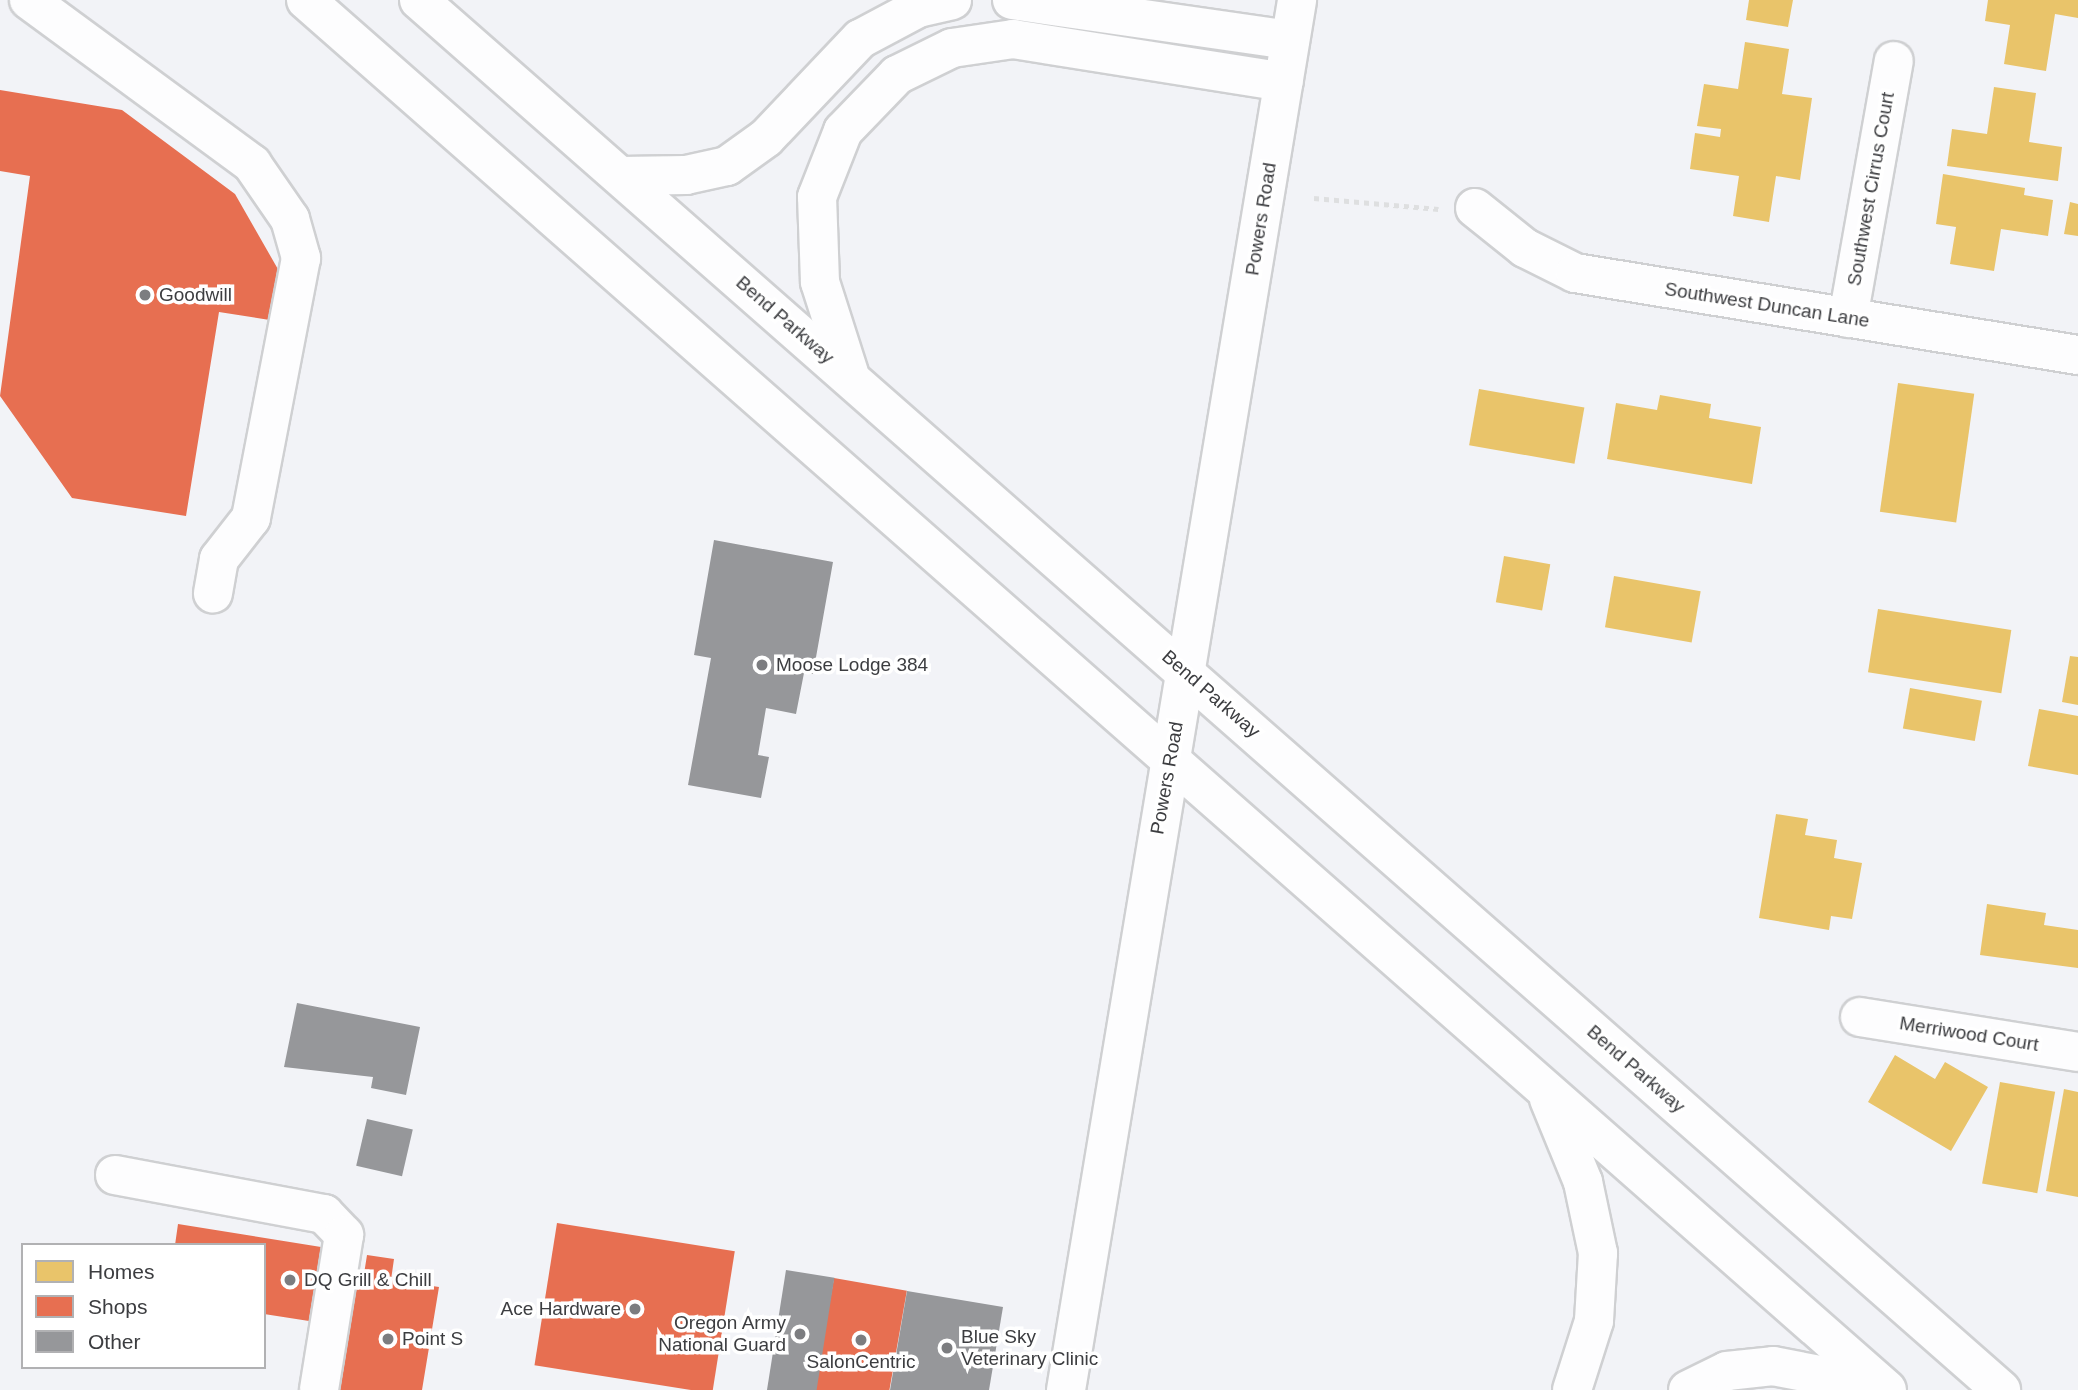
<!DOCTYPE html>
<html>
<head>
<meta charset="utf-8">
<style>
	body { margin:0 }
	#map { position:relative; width:2078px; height:1390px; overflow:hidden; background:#f2f3f7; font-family:Arial,sans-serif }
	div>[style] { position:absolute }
	.homes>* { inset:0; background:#e9c46a; transform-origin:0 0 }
	.shops>* { inset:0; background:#e76f51; transform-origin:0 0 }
	.building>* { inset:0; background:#96979a; transform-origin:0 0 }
	.path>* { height:4.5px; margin-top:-2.25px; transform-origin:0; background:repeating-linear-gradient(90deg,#dedfe0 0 5px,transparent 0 10px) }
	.roads { filter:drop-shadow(2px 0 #cfd0d2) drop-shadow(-2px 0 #cfd0d2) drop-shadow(0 2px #cfd0d2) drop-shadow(0 -2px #cfd0d2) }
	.minor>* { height:38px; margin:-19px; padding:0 19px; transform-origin:19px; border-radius:19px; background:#fdfdfe }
	.major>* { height:38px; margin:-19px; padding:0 19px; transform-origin:19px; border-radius:19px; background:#fdfdfe }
	.highway>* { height:38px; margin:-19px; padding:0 19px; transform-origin:19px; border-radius:19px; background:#fdfdfe }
	.dots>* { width:19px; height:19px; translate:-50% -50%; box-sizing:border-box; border:4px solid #fff; border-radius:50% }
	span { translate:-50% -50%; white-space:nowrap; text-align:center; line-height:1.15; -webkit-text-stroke:7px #fff; paint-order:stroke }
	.street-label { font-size:19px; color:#3c3d40 }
	.poi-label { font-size:19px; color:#3c3d40 }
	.left { translate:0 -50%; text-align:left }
	.right { translate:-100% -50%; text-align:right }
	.legend { position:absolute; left:21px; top:1243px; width:245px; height:126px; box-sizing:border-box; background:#fff; border:2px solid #b1b1b3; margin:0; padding:9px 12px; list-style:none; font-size:21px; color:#3c3d40 }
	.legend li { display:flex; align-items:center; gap:14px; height:35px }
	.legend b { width:35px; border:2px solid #b1b1b3 }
</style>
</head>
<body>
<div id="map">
	<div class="homes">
		<div style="clip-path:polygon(1749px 0,1793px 0,1788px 27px,1746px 20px)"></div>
		<div style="clip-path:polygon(1988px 0,2078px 0,2078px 18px,2055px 14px,2046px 71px,2004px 64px,2010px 25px,1985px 21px)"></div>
		<div style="clip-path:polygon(1745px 42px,1789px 49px,1782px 94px,1812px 98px,1800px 180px,1776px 176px,1769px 222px,1733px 216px,1739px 176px,1690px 169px,1695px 133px,1720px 137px,1721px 129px,1697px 126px,1704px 84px,1738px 89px)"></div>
		<div style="clip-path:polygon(1994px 87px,2036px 93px,2029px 142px,2062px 147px,2058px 181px,1947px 166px,1952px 129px,1987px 134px)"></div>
		<div style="clip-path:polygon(1943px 174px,2025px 188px,2024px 195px,2053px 200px,2048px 236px,2001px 229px,1994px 271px,1950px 264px,1956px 227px,1936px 224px)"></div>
		<div style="clip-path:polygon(2070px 202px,2078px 204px,2078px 236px,2064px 234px)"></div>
		<div style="left:1898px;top:383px;width:77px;height:130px;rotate:8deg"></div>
		<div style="left:1479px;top:389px;width:107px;height:57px;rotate:10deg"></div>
		<div style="clip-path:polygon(1660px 395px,1711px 404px,1709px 418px,1761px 427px,1752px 484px,1607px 459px,1616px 403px,1657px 410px)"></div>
		<div style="left:1504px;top:556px;width:47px;height:47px;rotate:10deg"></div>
		<div style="left:1614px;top:576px;width:88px;height:52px;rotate:10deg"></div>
		<div style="left:1878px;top:609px;width:135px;height:64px;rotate:9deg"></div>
		<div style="clip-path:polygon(2070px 656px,2078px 657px,2078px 705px,2062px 702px)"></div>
		<div style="left:1910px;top:688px;width:73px;height:41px;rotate:10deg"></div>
		<div style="clip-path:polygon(2039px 709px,2078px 716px,2078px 775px,2028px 766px)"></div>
		<div style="clip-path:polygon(1776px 814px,1808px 819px,1805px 835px,1837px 840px,1834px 858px,1862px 863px,1852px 919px,1831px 916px,1829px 930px,1759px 918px)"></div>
		<div style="clip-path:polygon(1987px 904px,2046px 913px,2044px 925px,2078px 930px,2078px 968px,1980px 955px)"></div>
		<div style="clip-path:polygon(1895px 1055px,1935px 1079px,1945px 1062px,1988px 1087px,1951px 1151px,1868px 1102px)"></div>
		<div style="left:2000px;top:1082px;width:56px;height:103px;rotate:10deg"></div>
		<div style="clip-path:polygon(2064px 1089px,2078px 1092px,2078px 1197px,2046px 1191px)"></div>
	</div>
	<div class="shops">
		<div style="clip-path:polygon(0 90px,122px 110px,235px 194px,283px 278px,276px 321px,219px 312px,186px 516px,72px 498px,0 396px,30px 176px,0 171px)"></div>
		<div style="left:557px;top:1223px;width:180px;height:144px;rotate:9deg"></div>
		<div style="clip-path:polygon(178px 1224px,321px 1247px,309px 1321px,264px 1314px,264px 1245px,175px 1245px)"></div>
		<div style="clip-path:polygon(367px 1255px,394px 1259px,391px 1280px,439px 1287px,422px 1390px,336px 1390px,355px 1273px,364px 1274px)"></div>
		<div style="left:834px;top:1278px;width:74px;height:114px;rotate:10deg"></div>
	</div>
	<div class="building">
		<div style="clip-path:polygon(714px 540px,833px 562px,813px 674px,804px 673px,796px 714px,766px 708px,758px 755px,769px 757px,761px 798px,688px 785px,711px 658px,694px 655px)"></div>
		<div style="clip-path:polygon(297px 1003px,420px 1027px,406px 1095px,371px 1088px,373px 1077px,284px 1067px)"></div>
		<div style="left:367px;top:1119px;width:47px;height:48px;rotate:13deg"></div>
		<div style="left:786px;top:1270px;width:49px;height:122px;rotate:9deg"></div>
		<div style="clip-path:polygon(907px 1291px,1003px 1307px,989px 1390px,890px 1390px)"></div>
	</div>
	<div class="path">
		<div style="left:1314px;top:198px;width:125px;rotate:5deg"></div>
	</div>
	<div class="roads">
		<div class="minor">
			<div style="left:29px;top:0;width:277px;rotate:36.3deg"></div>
			<div style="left:252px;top:164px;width:67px;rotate:55.4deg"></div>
			<div style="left:290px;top:219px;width:41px;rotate:74.2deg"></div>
			<div style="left:301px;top:258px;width:265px;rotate:100.9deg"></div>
			<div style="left:251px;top:518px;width:52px;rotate:128deg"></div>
			<div style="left:219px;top:559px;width:35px;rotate:100deg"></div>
			<div style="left:1475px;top:208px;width:64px;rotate:38.7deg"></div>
			<div style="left:1525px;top:248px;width:56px;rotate:26.6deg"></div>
			<div style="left:1575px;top:273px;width:510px;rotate:9.26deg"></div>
			<div style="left:1848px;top:318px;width:261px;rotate:-79.9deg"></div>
			<div style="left:1860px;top:1017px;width:221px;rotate:9.1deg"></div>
			<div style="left:115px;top:1175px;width:213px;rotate:10.6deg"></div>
			<div style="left:324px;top:1214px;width:29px;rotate:46deg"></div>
			<div style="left:344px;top:1235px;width:157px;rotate:99.2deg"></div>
		</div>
		<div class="major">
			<div style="left:1066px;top:1390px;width:1409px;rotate:-80.56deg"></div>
		</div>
		<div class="highway">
			<div style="left:306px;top:0;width:2105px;rotate:41.32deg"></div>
			<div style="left:419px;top:0;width:2106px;rotate:41.3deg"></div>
			<div style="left:1012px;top:0;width:281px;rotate:8.2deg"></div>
			<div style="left:621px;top:176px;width:65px;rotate:-0.9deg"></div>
			<div style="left:686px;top:175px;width:42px;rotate:-12.4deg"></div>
			<div style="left:727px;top:166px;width:48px;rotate:-35.7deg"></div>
			<div style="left:766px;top:138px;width:137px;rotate:-46.5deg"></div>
			<div style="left:860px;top:39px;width:66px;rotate:-28.1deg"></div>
			<div style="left:918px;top:8px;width:35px;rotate:-13deg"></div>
			<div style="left:849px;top:373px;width:96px;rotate:-107.7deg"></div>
			<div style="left:820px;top:282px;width:85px;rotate:-92deg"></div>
			<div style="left:817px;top:197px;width:71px;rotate:-68.5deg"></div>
			<div style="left:843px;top:131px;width:78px;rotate:-46deg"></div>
			<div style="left:897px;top:75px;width:61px;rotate:-26.1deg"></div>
			<div style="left:952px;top:48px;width:62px;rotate:-8.4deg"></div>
			<div style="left:1013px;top:39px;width:274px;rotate:9deg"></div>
			<div style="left:1549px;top:1099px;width:90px;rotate:67.7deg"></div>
			<div style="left:1583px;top:1182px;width:73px;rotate:78.1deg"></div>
			<div style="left:1598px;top:1253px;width:68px;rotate:93.4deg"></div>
			<div style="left:1594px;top:1321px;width:72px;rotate:107.7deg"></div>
			<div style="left:1688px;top:1390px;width:43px;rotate:-26deg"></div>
			<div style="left:1727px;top:1371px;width:46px;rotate:-6.2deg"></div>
			<div style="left:1773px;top:1366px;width:107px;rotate:10.8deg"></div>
		</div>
	</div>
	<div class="dots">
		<div style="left:145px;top:295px;background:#7c7d80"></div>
		<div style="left:762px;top:665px;background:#7c7d80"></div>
		<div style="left:290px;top:1280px;background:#7c7d80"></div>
		<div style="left:635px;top:1309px;background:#7c7d80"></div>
		<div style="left:800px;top:1334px;background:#7c7d80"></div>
		<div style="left:388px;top:1339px;background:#7c7d80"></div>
		<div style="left:861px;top:1340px;background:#7c7d80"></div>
		<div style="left:947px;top:1348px;background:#7c7d80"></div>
	</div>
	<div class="street-label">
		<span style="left:1871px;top:189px;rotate:-80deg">Southwest Cirrus Court</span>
		<span style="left:1261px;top:219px;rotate:-81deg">Powers Road</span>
		<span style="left:1767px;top:305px;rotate:9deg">Southwest Duncan Lane</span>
		<span style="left:785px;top:320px;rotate:41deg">Bend Parkway</span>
		<span style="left:1211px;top:694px;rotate:41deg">Bend Parkway</span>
		<span style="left:1167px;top:778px;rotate:-80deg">Powers Road</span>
		<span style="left:1969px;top:1034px;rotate:9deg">Merriwood Court</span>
		<span style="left:1636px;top:1069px;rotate:41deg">Bend Parkway</span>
	</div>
	<div class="poi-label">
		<span class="left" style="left:159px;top:295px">Goodwill</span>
		<span class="left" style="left:776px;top:665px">Moose Lodge 384</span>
		<span class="left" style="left:304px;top:1280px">DQ Grill &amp; Chill</span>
		<span class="right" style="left:621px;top:1309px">Ace Hardware</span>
		<span class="right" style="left:786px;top:1334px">Oregon Army<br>National Guard</span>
		<span class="left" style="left:961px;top:1348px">Blue Sky<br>Veterinary Clinic</span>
		<span class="left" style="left:402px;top:1339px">Point S</span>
		<span style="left:861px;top:1362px">SalonCentric</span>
	</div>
	<ul class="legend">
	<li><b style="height:19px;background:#e9c46a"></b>Homes</li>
	<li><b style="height:19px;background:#e76f51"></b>Shops</li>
	<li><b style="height:19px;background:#96979a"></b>Other</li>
	</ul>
</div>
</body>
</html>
